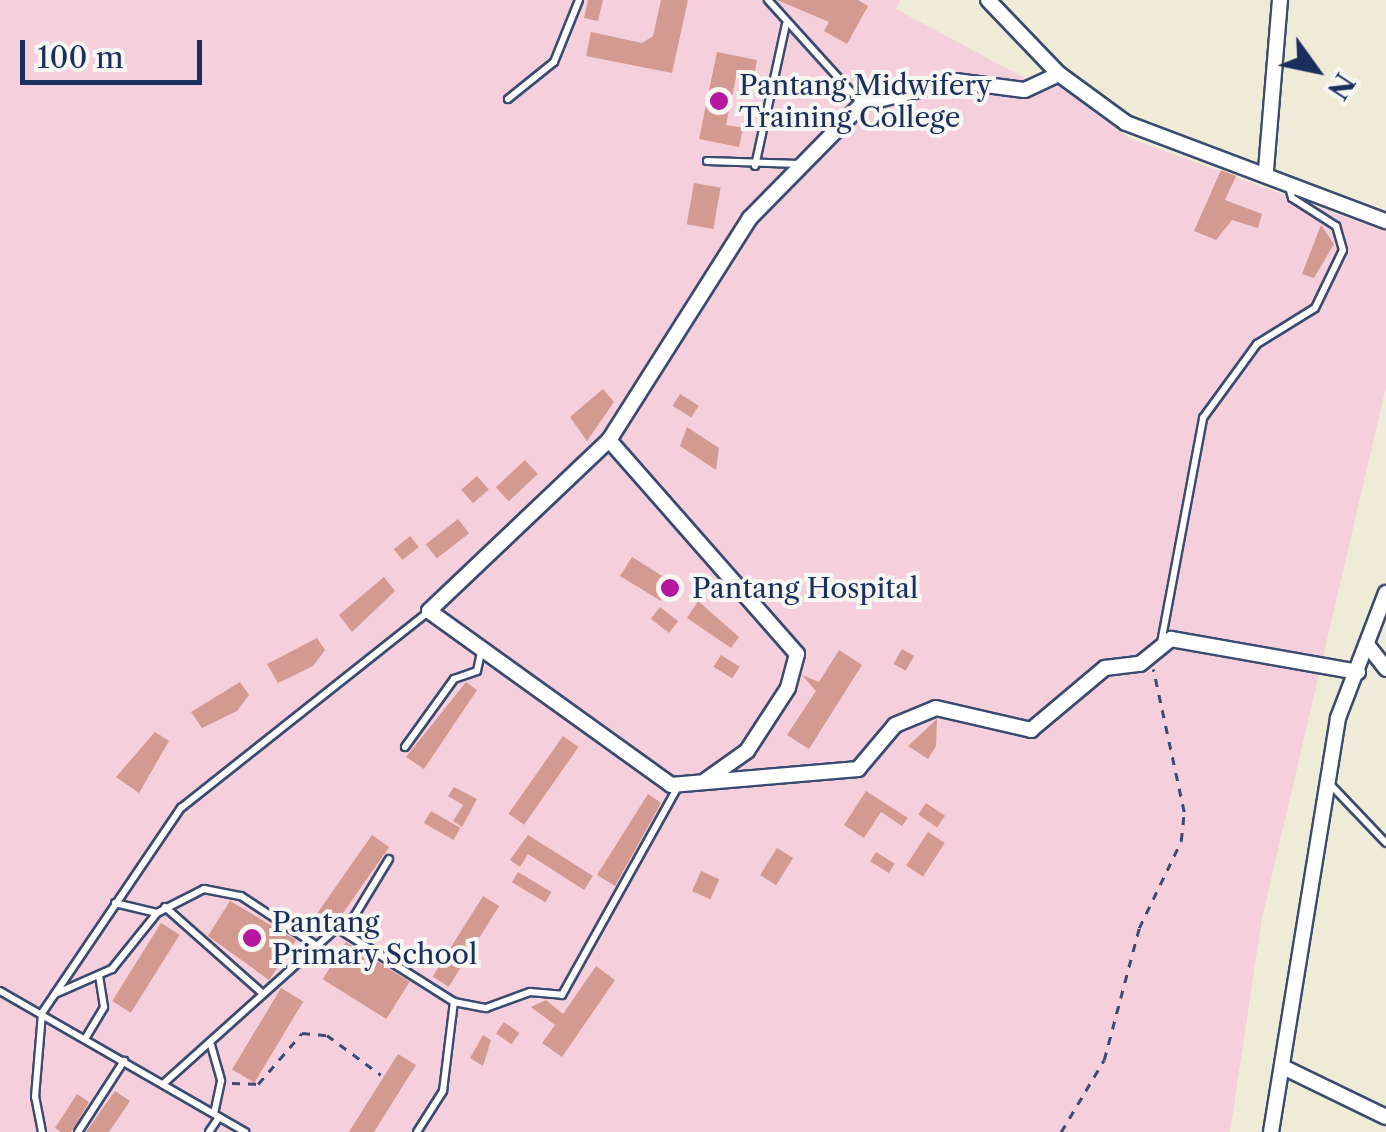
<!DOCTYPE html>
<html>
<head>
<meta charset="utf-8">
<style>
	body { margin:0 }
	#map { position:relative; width:1386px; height:1132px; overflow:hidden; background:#eeebd6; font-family:"Libre Caslon Text",serif }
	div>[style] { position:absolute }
	.built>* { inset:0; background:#f5cfdb }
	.building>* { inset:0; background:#d39a91; transform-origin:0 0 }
	.path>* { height:2.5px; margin-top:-1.25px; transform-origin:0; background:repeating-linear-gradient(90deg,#3b4b70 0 8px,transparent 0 16px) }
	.roads { filter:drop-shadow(2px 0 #3b4b70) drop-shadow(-2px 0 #3b4b70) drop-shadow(0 2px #3b4b70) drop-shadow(0 -2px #3b4b70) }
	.service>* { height:6px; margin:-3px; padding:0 3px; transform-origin:3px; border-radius:3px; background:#fff }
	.minor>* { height:14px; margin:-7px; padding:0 7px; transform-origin:7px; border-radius:7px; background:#fff }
	.dots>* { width:28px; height:28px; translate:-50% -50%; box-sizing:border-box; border:5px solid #f6f6f2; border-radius:50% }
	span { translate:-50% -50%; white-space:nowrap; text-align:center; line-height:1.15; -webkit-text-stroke:8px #f6f6f2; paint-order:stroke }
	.poi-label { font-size:28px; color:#1b2f5e }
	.left { translate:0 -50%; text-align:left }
	.north { position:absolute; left:1266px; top:20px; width:100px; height:100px; -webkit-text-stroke:8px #f6f6f2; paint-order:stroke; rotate:123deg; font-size:28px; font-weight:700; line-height:40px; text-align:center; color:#1b2f5e }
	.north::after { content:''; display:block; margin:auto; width:35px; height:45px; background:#1b2f5e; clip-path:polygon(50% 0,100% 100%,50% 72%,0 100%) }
	.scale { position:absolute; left:20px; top:40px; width:182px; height:45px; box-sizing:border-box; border:5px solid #1b2f5e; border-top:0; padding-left:12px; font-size:30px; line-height:35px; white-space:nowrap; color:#1b2f5e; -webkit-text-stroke:8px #f6f6f2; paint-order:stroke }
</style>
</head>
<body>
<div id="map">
	<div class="built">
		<div style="clip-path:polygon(0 0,900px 0,896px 9px,1032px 82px,1042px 73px,1129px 138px,1386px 232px,1386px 387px,1262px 918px,1230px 1132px,0 1132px)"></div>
	</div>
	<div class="building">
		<div style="clip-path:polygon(588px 0,603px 0,598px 21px,584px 18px)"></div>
		<div style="clip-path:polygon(661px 0,688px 0,672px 73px,586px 56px,591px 32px,642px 43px,653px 36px)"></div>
		<div style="clip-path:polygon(777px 0,858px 0,868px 6px,847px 44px,824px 31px,829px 22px)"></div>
		<div style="clip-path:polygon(717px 52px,757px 60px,754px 77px,737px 73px,726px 125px,743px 128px,739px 147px,699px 139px)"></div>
		<div style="clip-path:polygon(1221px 170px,1236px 176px,1225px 200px,1262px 214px,1258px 228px,1232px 220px,1216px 240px,1194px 231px)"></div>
		<div style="left:694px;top:183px;width:27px;height:42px;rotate:10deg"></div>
		<div style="clip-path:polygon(1321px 225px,1334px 244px,1314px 278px,1302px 274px)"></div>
		<div style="clip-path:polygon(603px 389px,614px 402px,587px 441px,570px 417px)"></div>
		<div style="left:680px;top:394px;width:22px;height:14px;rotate:32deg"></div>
		<div style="clip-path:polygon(687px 427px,719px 448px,716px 470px,680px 446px)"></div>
		<div style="left:525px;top:460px;width:19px;height:40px;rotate:47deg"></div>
		<div style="left:477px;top:476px;width:18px;height:21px;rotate:49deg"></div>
		<div style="left:458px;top:519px;width:18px;height:41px;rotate:52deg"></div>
		<div style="left:410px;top:536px;width:14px;height:21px;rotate:51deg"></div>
		<div style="clip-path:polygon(632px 557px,667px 579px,661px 601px,620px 576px)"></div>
		<div style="clip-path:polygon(384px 577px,395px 591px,352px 632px,339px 615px)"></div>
		<div style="clip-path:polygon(698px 601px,739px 637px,731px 648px,687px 618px)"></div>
		<div style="left:660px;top:607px;width:23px;height:15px;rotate:38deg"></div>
		<div style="clip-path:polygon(317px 638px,325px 650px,313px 666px,278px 683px,267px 664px)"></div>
		<div style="left:902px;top:649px;width:14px;height:17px;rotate:30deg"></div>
		<div style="clip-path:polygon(839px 650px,862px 665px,809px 749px,787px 735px,816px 691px,802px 675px,819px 682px)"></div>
		<div style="left:721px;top:655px;width:22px;height:14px;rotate:32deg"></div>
		<div style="clip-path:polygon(240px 682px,249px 695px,237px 711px,202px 728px,191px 712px)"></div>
		<div style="clip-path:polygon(466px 682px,477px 690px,424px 769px,406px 757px)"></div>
		<div style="clip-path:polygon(937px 719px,936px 746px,928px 759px,908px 746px)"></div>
		<div style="clip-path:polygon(155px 732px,169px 741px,139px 793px,116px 777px)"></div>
		<div style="left:563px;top:736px;width:19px;height:95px;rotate:35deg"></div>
		<div style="clip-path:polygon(454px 787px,477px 799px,462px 827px,453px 821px,463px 805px,448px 796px)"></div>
		<div style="clip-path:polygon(866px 791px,908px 818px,902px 826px,881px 812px,864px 838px,844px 825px)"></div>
		<div style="clip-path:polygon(648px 794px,661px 803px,615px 886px,597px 875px)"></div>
		<div style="left:926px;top:803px;width:23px;height:14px;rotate:34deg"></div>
		<div style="left:431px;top:811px;width:34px;height:14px;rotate:30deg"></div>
		<div style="left:928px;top:832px;width:20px;height:40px;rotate:33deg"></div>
		<div style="left:372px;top:835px;width:21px;height:97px;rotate:35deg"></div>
		<div style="clip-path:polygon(528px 835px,593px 876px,584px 890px,528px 854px,520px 867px,510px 860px)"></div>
		<div style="left:777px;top:848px;width:19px;height:32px;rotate:32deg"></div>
		<div style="left:876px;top:852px;width:22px;height:11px;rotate:32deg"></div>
		<div style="left:701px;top:871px;width:20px;height:22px;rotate:24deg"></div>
		<div style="left:518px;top:872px;width:39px;height:12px;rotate:31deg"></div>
		<div style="left:483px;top:896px;width:19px;height:95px;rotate:32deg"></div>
		<div style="clip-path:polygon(230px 901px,296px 940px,269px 980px,208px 936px)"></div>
		<div style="left:161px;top:923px;width:22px;height:92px;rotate:32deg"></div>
		<div style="left:346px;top:942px;width:75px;height:44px;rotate:32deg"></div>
		<div style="clip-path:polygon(596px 966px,615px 980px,562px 1057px,542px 1043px,555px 1025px,531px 1007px,546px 1000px,563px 1014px)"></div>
		<div style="left:281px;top:988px;width:26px;height:95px;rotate:31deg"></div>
		<div style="left:504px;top:1022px;width:19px;height:14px;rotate:35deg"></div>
		<div style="clip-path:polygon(483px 1035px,491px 1040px,483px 1066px,470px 1058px)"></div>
		<div style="clip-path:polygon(398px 1054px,416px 1065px,374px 1132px,349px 1132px)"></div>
		<div style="clip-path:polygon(115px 1091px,130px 1101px,109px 1132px,86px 1132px)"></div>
		<div style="clip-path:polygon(77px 1094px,89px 1102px,71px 1132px,61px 1132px,55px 1128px)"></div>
	</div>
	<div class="path">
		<div style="left:232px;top:1083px;width:26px;rotate:2deg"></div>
		<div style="left:258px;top:1084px;width:67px;rotate:-49.2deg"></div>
		<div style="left:302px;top:1033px;width:25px;rotate:5deg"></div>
		<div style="left:327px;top:1035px;width:67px;rotate:36.5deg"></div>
		<div style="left:1061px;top:1132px;width:84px;rotate:-59.2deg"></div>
		<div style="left:1104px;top:1060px;width:137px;rotate:-75.1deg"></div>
		<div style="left:1139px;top:928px;width:97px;rotate:-64.2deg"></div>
		<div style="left:1181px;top:841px;width:29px;rotate:-84deg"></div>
		<div style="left:1184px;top:812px;width:146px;rotate:-102.2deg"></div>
	</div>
	<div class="roads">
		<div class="service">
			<div style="left:768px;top:0;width:139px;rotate:47.9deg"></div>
			<div style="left:508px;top:99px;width:59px;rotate:-38.8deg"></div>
			<div style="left:554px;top:62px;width:67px;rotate:-68deg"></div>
			<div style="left:707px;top:161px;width:93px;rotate:1.8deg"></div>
			<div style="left:755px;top:166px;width:145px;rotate:-77.7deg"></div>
			<div style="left:1161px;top:643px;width:229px;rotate:-79.4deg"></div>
			<div style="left:1203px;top:418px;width:92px;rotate:-53.9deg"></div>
			<div style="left:1257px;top:344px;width:68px;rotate:-31.8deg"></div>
			<div style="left:1315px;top:308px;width:64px;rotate:-64.2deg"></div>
			<div style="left:1343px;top:250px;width:25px;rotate:-106deg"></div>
			<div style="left:1336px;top:226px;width:52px;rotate:-147.5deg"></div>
			<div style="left:1292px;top:198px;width:11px;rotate:-105deg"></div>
			<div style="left:405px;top:747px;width:84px;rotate:-54.2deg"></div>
			<div style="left:454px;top:679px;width:24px;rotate:-19deg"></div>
			<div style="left:477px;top:671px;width:19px;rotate:-78deg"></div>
			<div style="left:1328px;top:782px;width:84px;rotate:46.4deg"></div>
			<div style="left:115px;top:903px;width:43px;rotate:13.4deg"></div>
			<div style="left:165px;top:907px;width:127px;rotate:41.5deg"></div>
			<div style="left:346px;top:930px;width:83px;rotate:-58.8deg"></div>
			<div style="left:0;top:991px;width:283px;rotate:29.9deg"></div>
			<div style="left:55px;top:994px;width:62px;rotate:-23.7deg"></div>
			<div style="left:112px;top:969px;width:72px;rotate:-51.2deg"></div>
			<div style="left:157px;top:913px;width:53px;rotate:-27.1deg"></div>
			<div style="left:204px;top:889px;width:38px;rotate:11deg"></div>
			<div style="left:241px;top:896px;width:87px;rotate:33.3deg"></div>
			<div style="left:85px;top:1039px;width:37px;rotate:-59deg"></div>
			<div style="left:104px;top:1007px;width:30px;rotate:-99deg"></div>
			<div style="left:211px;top:1045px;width:37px;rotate:74deg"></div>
			<div style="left:221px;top:1081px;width:33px;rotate:102deg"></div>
			<div style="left:163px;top:1084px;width:234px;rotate:-41.9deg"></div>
			<div style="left:337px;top:928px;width:138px;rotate:32.3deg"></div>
			<div style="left:42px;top:1132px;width:36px;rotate:-101deg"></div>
			<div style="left:35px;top:1097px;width:84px;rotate:-85.2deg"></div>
			<div style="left:42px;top:1013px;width:248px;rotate:-55.9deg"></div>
			<div style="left:181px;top:808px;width:315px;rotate:-38.4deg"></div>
			<div style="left:78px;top:1132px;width:85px;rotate:-57.1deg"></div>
			<div style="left:209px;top:1132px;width:18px;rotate:-56deg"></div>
			<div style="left:417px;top:1132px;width:49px;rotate:-57.6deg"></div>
			<div style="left:443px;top:1091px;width:90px;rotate:-83deg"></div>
			<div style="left:454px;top:1002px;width:33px;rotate:11deg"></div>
			<div style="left:486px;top:1008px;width:47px;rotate:-20deg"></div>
			<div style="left:530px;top:992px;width:32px;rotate:5deg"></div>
			<div style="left:562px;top:995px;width:240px;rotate:-60.9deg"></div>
		</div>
		<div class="minor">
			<div style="left:988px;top:0;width:103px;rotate:46.2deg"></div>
			<div style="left:1059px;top:74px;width:83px;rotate:36.2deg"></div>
			<div style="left:1126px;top:123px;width:278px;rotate:20.7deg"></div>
			<div style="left:1059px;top:74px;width:38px;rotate:155deg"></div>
			<div style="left:1024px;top:90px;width:69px;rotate:-172.5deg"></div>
			<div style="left:956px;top:81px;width:97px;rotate:166.3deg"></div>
			<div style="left:862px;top:104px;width:160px;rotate:134.5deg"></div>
			<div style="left:750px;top:218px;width:263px;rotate:122.4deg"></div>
			<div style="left:609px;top:440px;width:248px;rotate:136.5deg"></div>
			<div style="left:429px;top:611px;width:298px;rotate:35.7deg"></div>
			<div style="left:671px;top:785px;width:188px;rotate:-4.9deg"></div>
			<div style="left:858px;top:769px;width:57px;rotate:-49.9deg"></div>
			<div style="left:895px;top:725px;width:44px;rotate:-22.5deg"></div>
			<div style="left:936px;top:708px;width:98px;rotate:13deg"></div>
			<div style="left:1031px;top:730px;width:97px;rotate:-40deg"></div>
			<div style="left:1105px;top:668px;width:35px;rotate:-7deg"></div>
			<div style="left:1140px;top:664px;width:40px;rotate:-39deg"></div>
			<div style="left:1171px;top:639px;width:190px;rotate:10deg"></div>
			<div style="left:1266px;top:170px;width:171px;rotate:-85.3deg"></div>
			<div style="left:609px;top:440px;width:285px;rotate:48.7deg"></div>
			<div style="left:797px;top:654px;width:35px;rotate:105deg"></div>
			<div style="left:788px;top:688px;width:75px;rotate:123.1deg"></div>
			<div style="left:747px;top:751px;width:50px;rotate:144.7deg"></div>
			<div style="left:1369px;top:647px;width:28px;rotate:52deg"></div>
			<div style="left:1283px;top:1067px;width:114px;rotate:25.9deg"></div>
			<div style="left:1271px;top:1132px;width:419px;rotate:-80.8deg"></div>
			<div style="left:1338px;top:718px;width:134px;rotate:-69deg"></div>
		</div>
	</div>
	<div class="dots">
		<div style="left:719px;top:101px;background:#b5179e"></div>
		<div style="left:670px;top:588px;background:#b5179e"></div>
		<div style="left:252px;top:938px;background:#b5179e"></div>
	</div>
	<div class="poi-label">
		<span class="left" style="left:739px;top:101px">Pantang Midwifery<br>Training College</span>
		<span class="left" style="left:692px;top:588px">Pantang Hospital</span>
		<span class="left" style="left:272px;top:938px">Pantang<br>Primary School</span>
	</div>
	<div class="north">N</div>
	<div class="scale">100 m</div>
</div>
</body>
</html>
